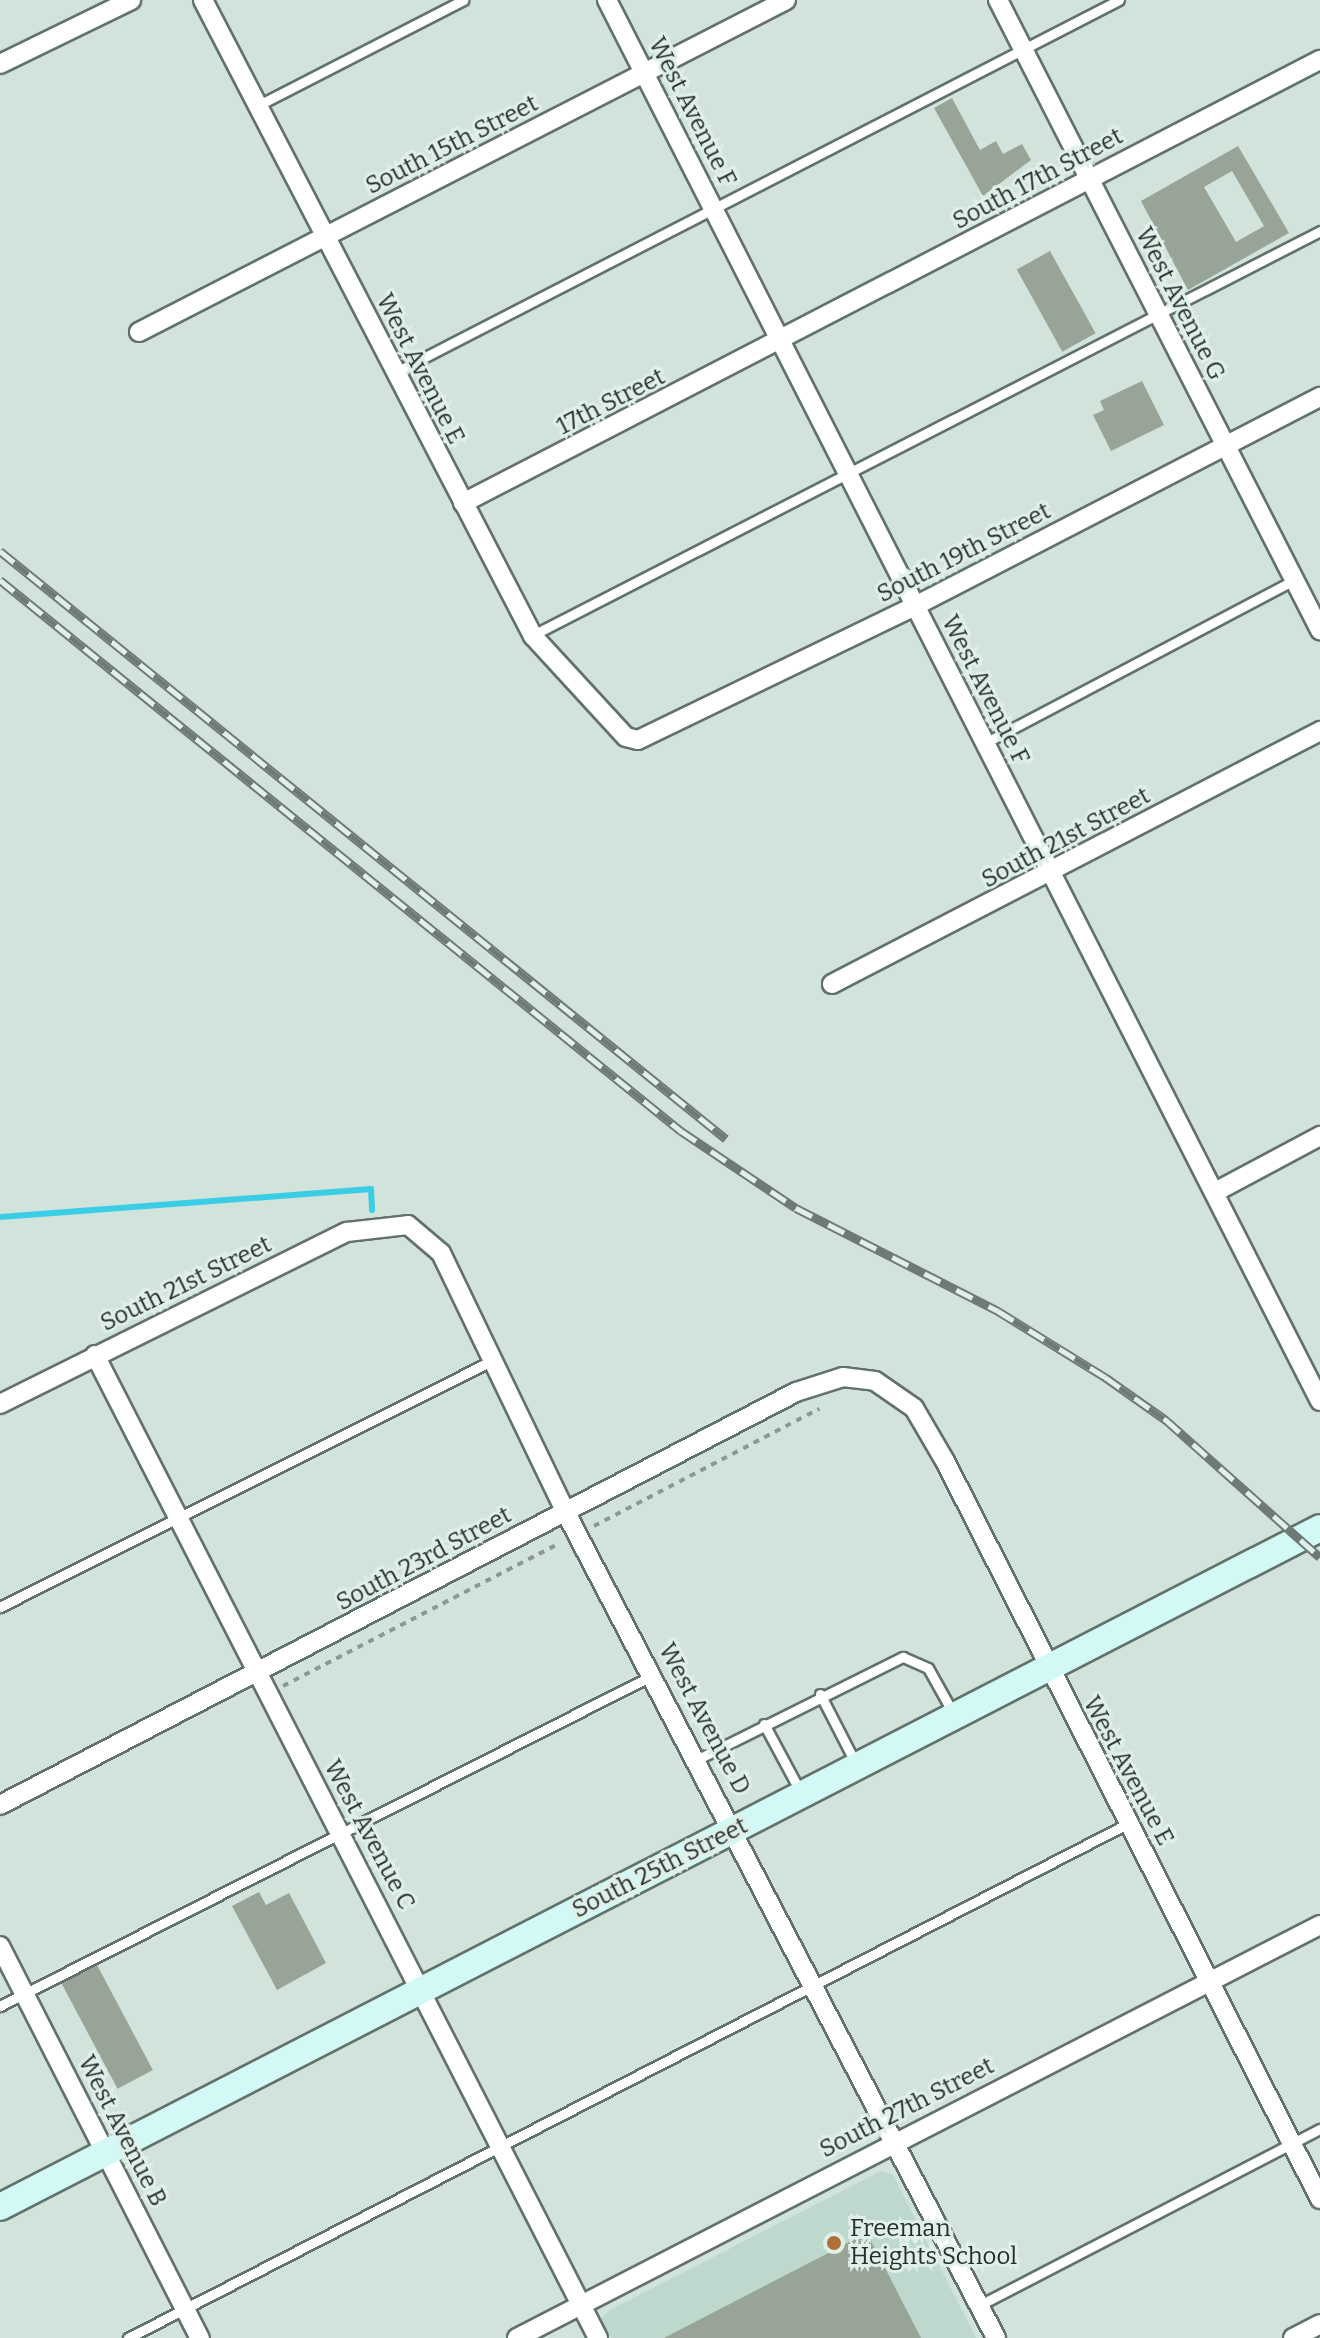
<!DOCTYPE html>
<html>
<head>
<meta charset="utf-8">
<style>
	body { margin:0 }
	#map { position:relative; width:1320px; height:2338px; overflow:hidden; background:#d1e3db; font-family:Bitter,serif }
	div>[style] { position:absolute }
	.built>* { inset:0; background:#bed8cd }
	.stream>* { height:6px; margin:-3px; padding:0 3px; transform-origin:3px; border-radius:3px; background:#3acee6 }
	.building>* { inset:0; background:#98a498; transform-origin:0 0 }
	.path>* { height:4px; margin-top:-2px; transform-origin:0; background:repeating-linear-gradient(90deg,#8b9893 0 6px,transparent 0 12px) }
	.roads { filter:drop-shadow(2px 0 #62726b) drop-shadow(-2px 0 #62726b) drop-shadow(0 2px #62726b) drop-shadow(0 -2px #62726b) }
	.lane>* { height:9px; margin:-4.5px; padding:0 4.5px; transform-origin:4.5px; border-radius:4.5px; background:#fff }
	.street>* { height:18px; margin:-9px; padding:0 9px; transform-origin:9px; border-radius:9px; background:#fff }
	.secondary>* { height:26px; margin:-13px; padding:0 13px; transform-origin:13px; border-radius:13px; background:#d3f9f7 }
	.rail>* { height:9px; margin-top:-4.5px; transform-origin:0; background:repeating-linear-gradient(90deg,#def0e8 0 18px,#6f7a76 0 36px); box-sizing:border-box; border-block:2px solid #6f7a76 }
	.dots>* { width:22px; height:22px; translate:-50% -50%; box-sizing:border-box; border:4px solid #def0e8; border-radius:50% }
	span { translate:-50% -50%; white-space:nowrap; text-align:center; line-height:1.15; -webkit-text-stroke:6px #def0e8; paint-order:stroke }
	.street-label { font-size:24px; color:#272d2b }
	.poi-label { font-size:24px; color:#272d2b }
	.left { translate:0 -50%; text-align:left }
</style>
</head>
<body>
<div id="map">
	<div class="built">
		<div style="clip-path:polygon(881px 2171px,893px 2175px,976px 2338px,611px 2338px,601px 2319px,610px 2310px)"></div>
	</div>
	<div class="stream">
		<div style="left:0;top:1217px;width:372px;rotate:-4.3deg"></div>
		<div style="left:371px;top:1189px;width:21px;rotate:87deg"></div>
	</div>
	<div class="building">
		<div style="clip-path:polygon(952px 98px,980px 150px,996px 141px,1003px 154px,1022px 144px,1031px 160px,983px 196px,934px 108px)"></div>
		<div style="clip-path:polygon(evenodd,1238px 146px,1289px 233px,1188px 290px,1141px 201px,1238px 146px,1232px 171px,1264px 226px,1236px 242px,1204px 187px,1232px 171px)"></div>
		<div style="left:1050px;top:251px;width:94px;height:38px;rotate:61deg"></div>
		<div style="clip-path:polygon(1142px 381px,1164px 425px,1111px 451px,1093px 415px,1104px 410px,1100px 401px)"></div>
		<div style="clip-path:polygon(259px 1892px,266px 1905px,289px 1893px,326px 1963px,277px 1990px,232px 1906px)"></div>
		<div style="left:97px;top:1965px;width:119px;height:40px;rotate:62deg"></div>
		<div style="clip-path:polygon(867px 2233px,921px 2338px,664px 2338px)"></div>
	</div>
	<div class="path">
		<div style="left:594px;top:1526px;width:254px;rotate:-27.5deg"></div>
		<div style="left:283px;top:1686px;width:312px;rotate:-27.3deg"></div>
	</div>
	<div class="roads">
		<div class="lane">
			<div style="left:257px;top:106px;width:232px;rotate:-27.2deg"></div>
			<div style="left:396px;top:372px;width:813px;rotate:-27.23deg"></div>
			<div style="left:533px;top:635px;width:885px;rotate:-27.17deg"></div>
			<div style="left:985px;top:743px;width:349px;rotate:-27.8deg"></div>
			<div style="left:0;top:1607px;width:551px;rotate:-26.61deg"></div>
			<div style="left:820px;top:1694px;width:79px;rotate:62.8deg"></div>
			<div style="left:764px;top:1724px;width:76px;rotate:61.8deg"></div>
			<div style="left:698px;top:1759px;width:229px;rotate:-26.5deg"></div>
			<div style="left:903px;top:1657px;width:27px;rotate:24deg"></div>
			<div style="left:928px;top:1668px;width:51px;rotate:60.9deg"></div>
			<div style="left:0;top:2006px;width:732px;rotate:-26.88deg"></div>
			<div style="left:980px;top:2305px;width:383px;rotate:-27.4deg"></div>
			<div style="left:128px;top:2338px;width:1126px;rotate:-27.23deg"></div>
		</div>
		<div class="street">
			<div style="left:203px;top:0;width:717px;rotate:62.58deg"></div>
			<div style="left:533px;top:636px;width:137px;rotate:47.4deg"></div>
			<div style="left:626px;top:737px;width:12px;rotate:14deg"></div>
			<div style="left:638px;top:740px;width:308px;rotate:-25.8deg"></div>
			<div style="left:915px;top:606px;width:456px;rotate:-27.3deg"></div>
			<div style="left:607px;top:0;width:1572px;rotate:63.03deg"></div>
			<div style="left:998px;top:0;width:708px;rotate:62.93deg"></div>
			<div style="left:0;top:64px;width:146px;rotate:-26deg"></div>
			<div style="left:139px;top:332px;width:727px;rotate:-27.16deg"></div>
			<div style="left:463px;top:503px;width:965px;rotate:-27.34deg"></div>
			<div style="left:832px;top:984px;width:550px;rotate:-27.4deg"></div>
			<div style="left:1217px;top:1191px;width:117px;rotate:-28.1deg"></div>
			<div style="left:95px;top:1355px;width:1104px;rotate:62.9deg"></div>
			<div style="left:0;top:1404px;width:387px;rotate:-26.4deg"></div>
			<div style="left:347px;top:1232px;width:61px;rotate:-6.5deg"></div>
			<div style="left:408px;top:1225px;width:43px;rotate:40.3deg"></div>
			<div style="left:441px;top:1253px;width:286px;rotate:64.3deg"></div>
			<div style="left:565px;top:1511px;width:933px;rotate:62.47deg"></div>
			<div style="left:0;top:1805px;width:897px;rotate:-27.42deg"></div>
			<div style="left:796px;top:1392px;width:49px;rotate:-17.7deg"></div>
			<div style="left:843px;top:1377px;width:32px;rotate:7deg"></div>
			<div style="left:875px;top:1381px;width:47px;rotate:34.7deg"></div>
			<div style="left:914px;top:1408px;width:61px;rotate:59.7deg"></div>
			<div style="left:945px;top:1461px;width:828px;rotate:63.06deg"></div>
			<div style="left:0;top:1946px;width:440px;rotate:63deg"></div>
			<div style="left:517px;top:2338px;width:903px;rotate:-27.22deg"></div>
			<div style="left:1293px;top:2338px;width:30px;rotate:-27deg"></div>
		</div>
		<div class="secondary">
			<div style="left:0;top:2207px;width:1484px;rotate:-27.22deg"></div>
		</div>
	</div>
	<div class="rail">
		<div style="left:0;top:551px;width:934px;rotate:39deg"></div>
		<div style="left:0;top:580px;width:876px;rotate:38.98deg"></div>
		<div style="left:681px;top:1131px;width:138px;rotate:33.8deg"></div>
		<div style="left:796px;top:1208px;width:227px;rotate:27deg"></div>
		<div style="left:998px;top:1311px;width:126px;rotate:31.7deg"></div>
		<div style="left:1105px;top:1377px;width:75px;rotate:35.2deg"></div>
		<div style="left:1166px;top:1420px;width:206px;rotate:41.7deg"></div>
	</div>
	<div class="dots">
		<div style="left:834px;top:2243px;background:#af6f37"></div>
	</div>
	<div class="street-label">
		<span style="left:692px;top:112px;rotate:63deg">West Avenue F</span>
		<span style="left:452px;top:145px;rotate:-27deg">South 15th Street</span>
		<span style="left:1038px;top:179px;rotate:-28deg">South 17th Street</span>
		<span style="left:1180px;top:304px;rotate:63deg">West Avenue G</span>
		<span style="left:420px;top:369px;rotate:63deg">West Avenue E</span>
		<span style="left:611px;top:402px;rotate:-27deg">17th Street</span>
		<span style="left:964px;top:553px;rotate:-27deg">South 19th Street</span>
		<span style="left:985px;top:690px;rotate:63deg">West Avenue F</span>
		<span style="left:1066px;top:838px;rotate:-28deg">South 21st Street</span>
		<span style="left:186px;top:1284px;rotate:-26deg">South 21st Street</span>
		<span style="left:424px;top:1559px;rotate:-28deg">South 23rd Street</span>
		<span style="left:704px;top:1719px;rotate:62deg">West Avenue D</span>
		<span style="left:1128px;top:1771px;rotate:62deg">West Avenue E</span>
		<span style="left:369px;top:1835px;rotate:62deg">West Avenue C</span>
		<span style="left:660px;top:1868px;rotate:-27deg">South 25th Street</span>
		<span style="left:907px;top:2108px;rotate:-27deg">South 27th Street</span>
		<span style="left:122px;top:2131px;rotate:63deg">West Avenue B</span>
	</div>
	<div class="poi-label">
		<span class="left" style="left:850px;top:2243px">Freeman<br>Heights School</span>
	</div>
</div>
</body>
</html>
